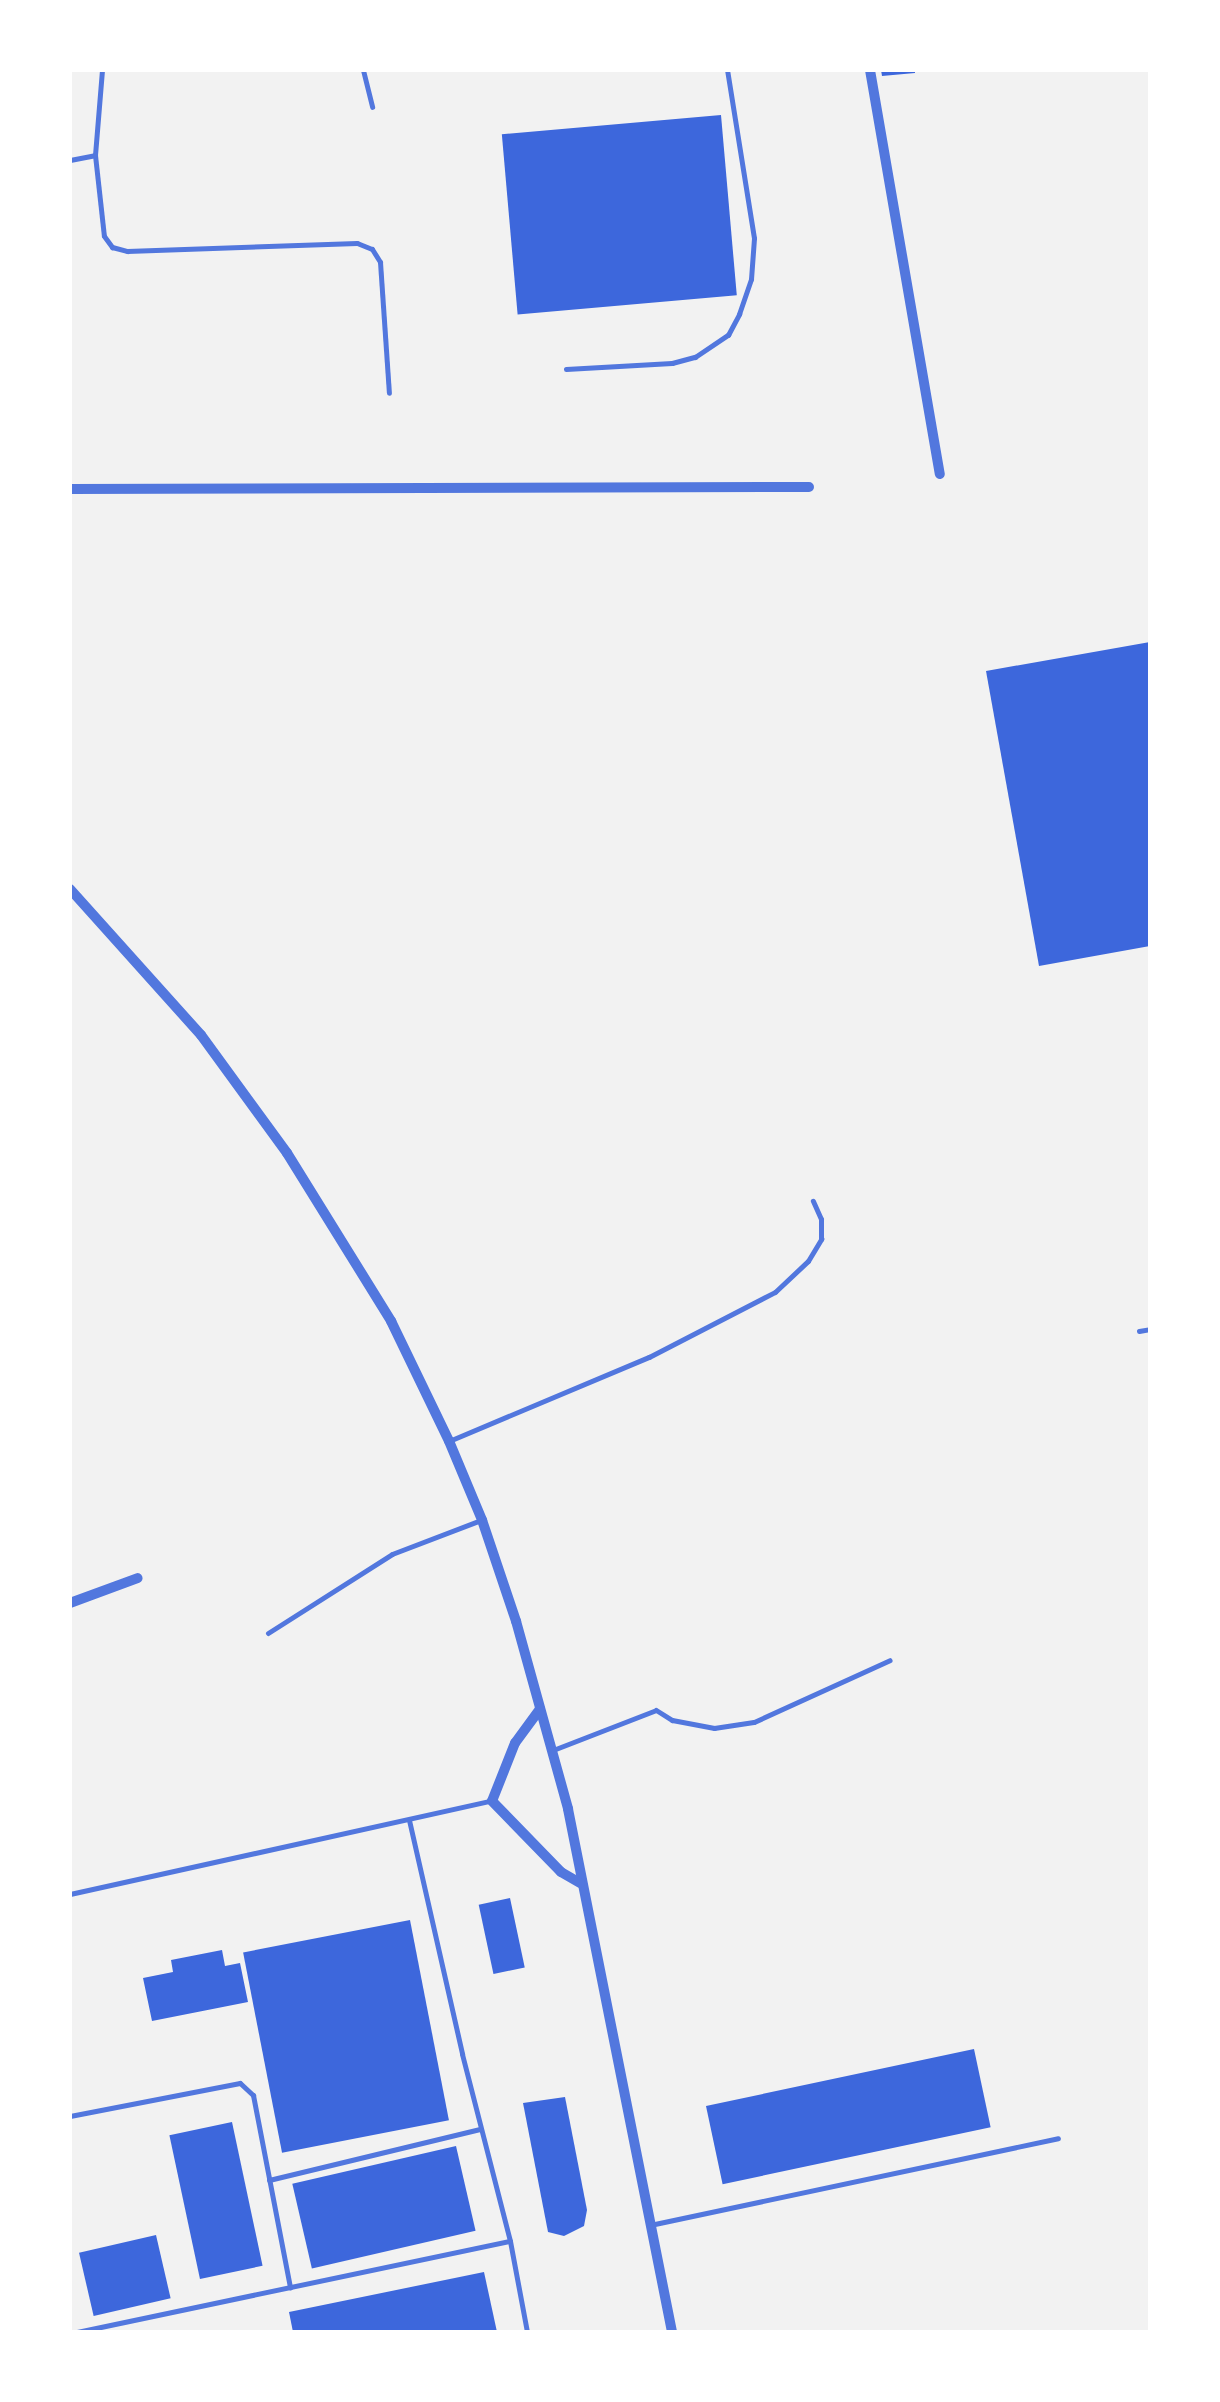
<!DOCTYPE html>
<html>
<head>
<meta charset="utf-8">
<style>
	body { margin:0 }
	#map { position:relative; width:1220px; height:2402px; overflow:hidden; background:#f2f2f2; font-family:"PT Sans",sans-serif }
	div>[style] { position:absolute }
	.building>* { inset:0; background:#3d67dc; transform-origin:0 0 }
	.service>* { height:5px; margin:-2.5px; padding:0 2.5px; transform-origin:2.5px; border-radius:2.5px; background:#5277de }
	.minor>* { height:10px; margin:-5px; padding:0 5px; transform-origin:5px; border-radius:5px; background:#5277de }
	span { translate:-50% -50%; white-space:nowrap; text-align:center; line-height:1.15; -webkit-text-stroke:10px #fff; paint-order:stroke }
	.frame { position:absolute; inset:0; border:72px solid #fff; pointer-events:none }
</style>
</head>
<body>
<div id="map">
	<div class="building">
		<div style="clip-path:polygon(881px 70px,915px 70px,915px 73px,882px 76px)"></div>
		<div style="left:721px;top:115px;width:181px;height:220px;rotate:85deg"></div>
		<div style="clip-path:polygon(1150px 642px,1150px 946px,1039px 966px,986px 671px)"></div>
		<div style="left:510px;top:1898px;width:71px;height:32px;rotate:78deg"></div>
		<div style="left:410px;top:1920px;width:204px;height:170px;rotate:79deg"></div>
		<div style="clip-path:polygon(222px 1950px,225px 1966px,240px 1963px,248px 2002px,152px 2021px,143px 1978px,173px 1972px,171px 1960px)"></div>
		<div style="left:974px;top:2049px;width:80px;height:274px;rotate:78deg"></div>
		<div style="clip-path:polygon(565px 2097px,587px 2210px,584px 2226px,564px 2236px,548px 2232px,523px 2103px)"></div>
		<div style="left:232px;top:2122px;width:147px;height:64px;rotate:78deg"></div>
		<div style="left:456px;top:2146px;width:87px;height:168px;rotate:77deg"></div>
		<div style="left:156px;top:2235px;width:65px;height:79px;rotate:77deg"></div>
		<div style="clip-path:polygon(484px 2272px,497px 2332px,293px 2332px,289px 2312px)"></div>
	</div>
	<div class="service">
		<div style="left:363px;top:70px;width:38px;rotate:76deg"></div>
		<div style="left:95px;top:155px;width:81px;rotate:83.7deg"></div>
		<div style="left:104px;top:236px;width:14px;rotate:54deg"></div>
		<div style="left:112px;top:247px;width:16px;rotate:15deg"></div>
		<div style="left:127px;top:251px;width:230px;rotate:-2deg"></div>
		<div style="left:357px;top:243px;width:16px;rotate:22deg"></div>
		<div style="left:372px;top:249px;width:15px;rotate:58deg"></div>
		<div style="left:380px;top:262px;width:131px;rotate:86.1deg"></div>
		<div style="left:70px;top:160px;width:25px;rotate:-11deg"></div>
		<div style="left:95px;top:155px;width:85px;rotate:-85.3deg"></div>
		<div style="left:566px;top:369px;width:106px;rotate:-3.2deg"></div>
		<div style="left:672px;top:363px;width:24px;rotate:-15deg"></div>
		<div style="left:695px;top:357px;width:40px;rotate:-34deg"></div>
		<div style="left:728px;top:335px;width:24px;rotate:-62deg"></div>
		<div style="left:739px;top:314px;width:37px;rotate:-71deg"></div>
		<div style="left:751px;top:279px;width:41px;rotate:-85.8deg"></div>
		<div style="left:754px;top:238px;width:170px;rotate:-99.1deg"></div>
		<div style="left:1139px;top:1331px;width:11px;rotate:-10deg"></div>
		<div style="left:449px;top:1441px;width:217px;rotate:-22.8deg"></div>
		<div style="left:649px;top:1357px;width:142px;rotate:-27.3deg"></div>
		<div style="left:775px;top:1292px;width:45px;rotate:-43.2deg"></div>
		<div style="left:808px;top:1261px;width:26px;rotate:-59deg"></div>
		<div style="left:821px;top:1239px;width:20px;rotate:-90deg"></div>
		<div style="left:821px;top:1219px;width:20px;rotate:-114deg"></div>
		<div style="left:268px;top:1633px;width:147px;rotate:-32.5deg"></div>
		<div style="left:392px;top:1554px;width:95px;rotate:-20.9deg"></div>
		<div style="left:553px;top:1750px;width:110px;rotate:-21.2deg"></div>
		<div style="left:656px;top:1710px;width:19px;rotate:32deg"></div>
		<div style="left:672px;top:1720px;width:43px;rotate:10.8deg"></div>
		<div style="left:714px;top:1728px;width:40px;rotate:-8.5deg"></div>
		<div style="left:754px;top:1722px;width:149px;rotate:-24.5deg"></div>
		<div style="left:409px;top:1820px;width:240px;rotate:77.2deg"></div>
		<div style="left:462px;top:2054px;width:193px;rotate:75.6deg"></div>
		<div style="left:510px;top:2241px;width:93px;rotate:79.4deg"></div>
		<div style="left:70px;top:1894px;width:430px;rotate:-12.5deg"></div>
		<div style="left:70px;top:2116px;width:173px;rotate:-11deg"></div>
		<div style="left:240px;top:2083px;width:18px;rotate:43deg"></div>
		<div style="left:253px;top:2095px;width:196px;rotate:79.1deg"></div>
		<div style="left:269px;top:2180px;width:217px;rotate:-13.6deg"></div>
		<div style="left:650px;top:2225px;width:417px;rotate:-12deg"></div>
		<div style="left:77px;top:2332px;width:442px;rotate:-11.9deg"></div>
	</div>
	<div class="minor">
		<div style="left:870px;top:70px;width:410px;rotate:80.2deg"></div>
		<div style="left:70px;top:489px;width:739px;rotate:-0.16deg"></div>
		<div style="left:70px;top:889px;width:196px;rotate:48.1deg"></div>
		<div style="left:201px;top:1035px;width:146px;rotate:53.9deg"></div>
		<div style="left:287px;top:1153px;width:198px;rotate:58.2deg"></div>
		<div style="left:391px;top:1321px;width:133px;rotate:64.2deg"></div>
		<div style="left:449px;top:1441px;width:86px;rotate:67.3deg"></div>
		<div style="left:482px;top:1520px;width:107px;rotate:71.4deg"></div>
		<div style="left:516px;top:1621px;width:195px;rotate:74.5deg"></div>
		<div style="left:568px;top:1809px;width:533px;rotate:78.75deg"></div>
		<div style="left:70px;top:1603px;width:72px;rotate:-20.2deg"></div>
		<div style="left:540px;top:1709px;width:42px;rotate:126.3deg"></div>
		<div style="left:515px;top:1743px;width:62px;rotate:111.6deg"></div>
		<div style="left:492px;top:1801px;width:99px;rotate:45.8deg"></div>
		<div style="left:561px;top:1872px;width:22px;rotate:30deg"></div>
	</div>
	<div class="frame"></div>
</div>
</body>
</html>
